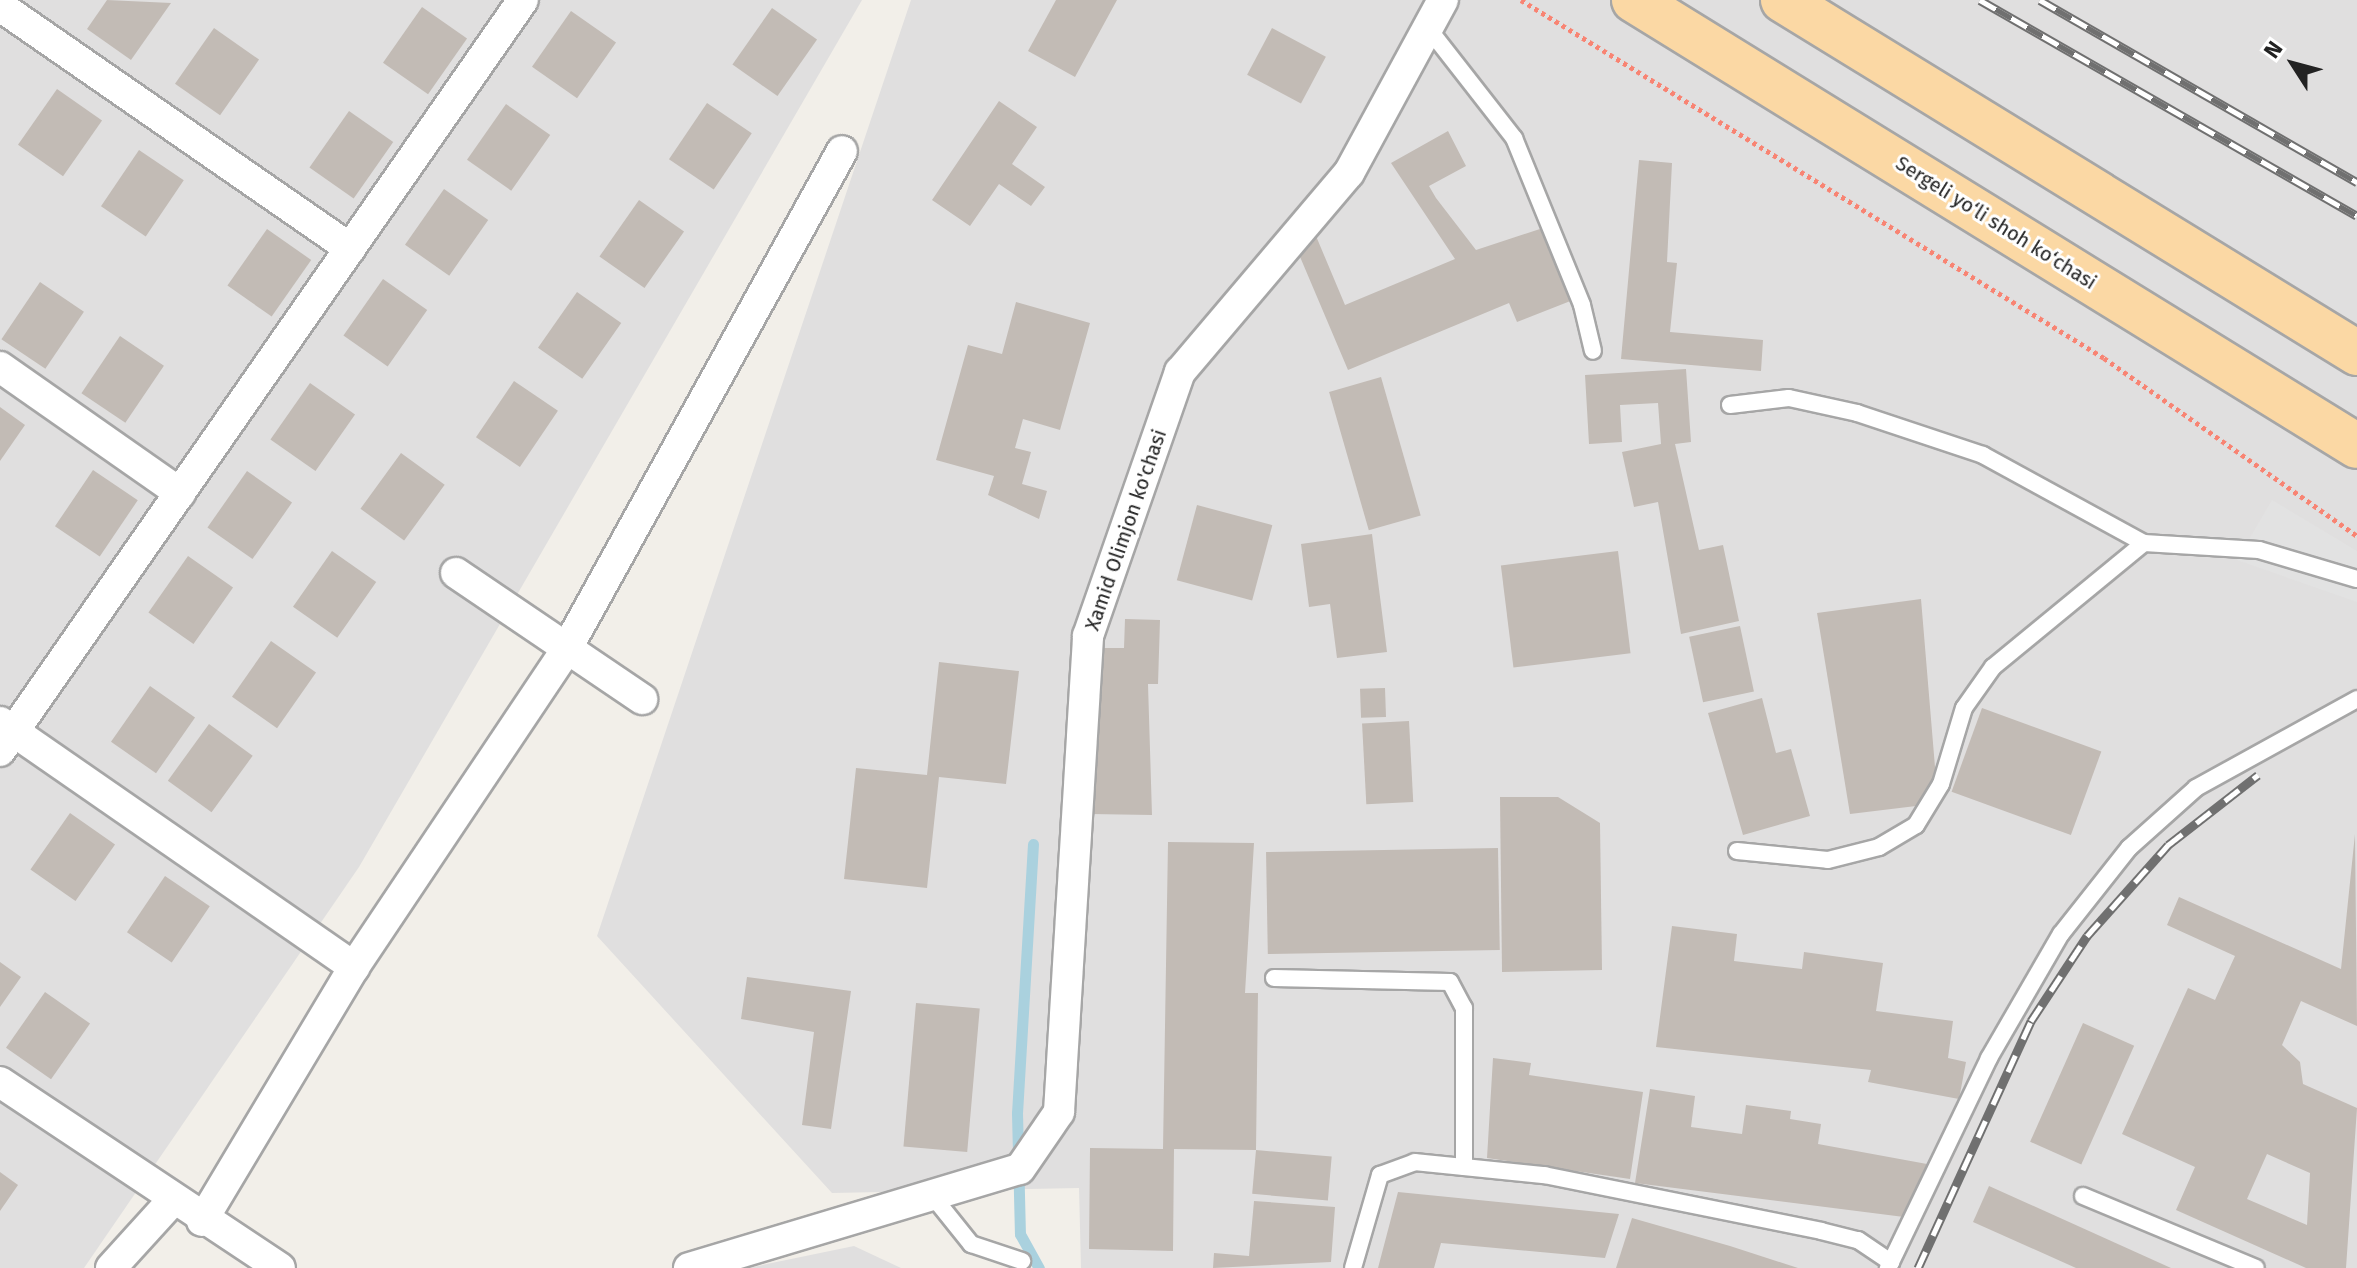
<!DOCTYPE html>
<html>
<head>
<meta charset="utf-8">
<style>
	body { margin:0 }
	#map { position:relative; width:2357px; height:1268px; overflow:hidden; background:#f2efe9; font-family:"Fira Sans",sans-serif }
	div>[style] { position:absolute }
	.residential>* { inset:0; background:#e0dfdf }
	.parking>* { inset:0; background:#e2e2e2 }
	.stream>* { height:11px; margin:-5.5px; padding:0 5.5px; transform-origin:5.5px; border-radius:5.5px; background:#aad1de }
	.building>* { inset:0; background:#c2bbb5; transform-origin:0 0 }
	.path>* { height:5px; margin-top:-2.5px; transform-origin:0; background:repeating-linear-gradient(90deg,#f88473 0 4px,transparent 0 8px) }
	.roads { filter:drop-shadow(2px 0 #a6a6a6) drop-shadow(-2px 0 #a6a6a6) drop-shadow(0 2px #a6a6a6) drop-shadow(0 -2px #a6a6a6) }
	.lane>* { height:16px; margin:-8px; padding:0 8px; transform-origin:8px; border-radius:8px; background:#fff }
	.street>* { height:30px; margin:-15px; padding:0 15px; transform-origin:15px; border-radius:15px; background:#fff }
	.primary>* { height:44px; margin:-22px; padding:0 22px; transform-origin:22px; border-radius:22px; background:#fbd8a4 }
	.rail>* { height:9px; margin-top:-4.5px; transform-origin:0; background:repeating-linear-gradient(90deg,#fff 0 18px,#707070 0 36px); box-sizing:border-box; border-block:2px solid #707070 }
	span { translate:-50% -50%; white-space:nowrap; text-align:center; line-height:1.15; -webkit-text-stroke:6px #fff; paint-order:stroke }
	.street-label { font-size:20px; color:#222 }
	.north { position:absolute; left:2253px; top:24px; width:80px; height:80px; -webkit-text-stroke:6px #fff; paint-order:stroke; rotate:306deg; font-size:22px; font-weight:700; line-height:32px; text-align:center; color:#222 }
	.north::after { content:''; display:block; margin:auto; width:28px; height:36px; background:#222; clip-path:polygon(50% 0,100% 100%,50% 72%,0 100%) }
</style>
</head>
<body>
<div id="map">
	<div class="residential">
		<div style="clip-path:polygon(0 0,862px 0,359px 867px,84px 1268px,0 1268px)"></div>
		<div style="clip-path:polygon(911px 0,2357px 0,2357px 1268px,1081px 1268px,1079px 1188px,832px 1193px,597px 936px)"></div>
		<div style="clip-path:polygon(854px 1246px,901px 1268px,748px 1268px)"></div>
	</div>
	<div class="parking">
		<div style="clip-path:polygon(2272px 500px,2357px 551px,2357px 602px,2237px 560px)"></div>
	</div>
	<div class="stream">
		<div style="left:1033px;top:844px;width:269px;rotate:93.4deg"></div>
		<div style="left:1017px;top:1113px;width:121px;rotate:88.6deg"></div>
		<div style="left:1020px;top:1234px;width:39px;rotate:61deg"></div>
	</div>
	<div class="building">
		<div style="clip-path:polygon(107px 0,171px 3px,131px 60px,87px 29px)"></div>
		<div style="clip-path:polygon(1056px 0,1117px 0,1075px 77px,1028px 51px)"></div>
		<div style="left:422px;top:7px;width:55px;height:68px;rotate:35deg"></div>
		<div style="left:772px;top:8px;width:55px;height:69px;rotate:35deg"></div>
		<div style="left:571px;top:11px;width:55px;height:68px;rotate:35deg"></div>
		<div style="left:214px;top:28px;width:55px;height:68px;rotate:35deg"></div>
		<div style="left:1272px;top:28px;width:61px;height:53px;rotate:28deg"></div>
		<div style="left:57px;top:89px;width:55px;height:68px;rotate:35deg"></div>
		<div style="clip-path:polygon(999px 101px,1037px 127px,1012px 164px,1045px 187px,1031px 206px,999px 184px,970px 226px,932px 200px)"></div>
		<div style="left:707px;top:103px;width:54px;height:68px;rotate:34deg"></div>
		<div style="left:506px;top:104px;width:54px;height:68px;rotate:35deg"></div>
		<div style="left:349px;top:111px;width:54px;height:69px;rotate:35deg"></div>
		<div style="clip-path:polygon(1448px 131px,1466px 166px,1429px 186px,1436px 198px,1476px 250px,1543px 228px,1573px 300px,1517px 322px,1509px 303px,1348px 370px,1295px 245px,1316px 236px,1345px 305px,1455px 259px,1391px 163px)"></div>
		<div style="left:139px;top:150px;width:54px;height:68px;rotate:34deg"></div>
		<div style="clip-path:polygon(1639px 160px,1672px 163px,1667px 262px,1677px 263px,1670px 332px,1763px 340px,1761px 371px,1621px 359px)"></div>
		<div style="left:444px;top:189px;width:54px;height:68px;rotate:35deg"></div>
		<div style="left:639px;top:200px;width:55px;height:69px;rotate:35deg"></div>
		<div style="left:267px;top:229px;width:54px;height:69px;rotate:35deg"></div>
		<div style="left:383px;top:279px;width:54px;height:69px;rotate:35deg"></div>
		<div style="left:40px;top:282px;width:53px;height:69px;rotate:34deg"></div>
		<div style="left:577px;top:292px;width:54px;height:68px;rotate:35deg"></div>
		<div style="clip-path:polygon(1016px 302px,1090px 323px,1060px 430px,1023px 419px,1015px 448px,1031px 452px,1022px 484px,1047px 491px,1039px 519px,988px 495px,994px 476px,936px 460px,968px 345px,1002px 354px)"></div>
		<div style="left:120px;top:336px;width:53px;height:69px;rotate:34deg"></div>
		<div style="clip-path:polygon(1686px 369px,1691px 442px,1675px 444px,1699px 550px,1723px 545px,1739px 621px,1681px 634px,1658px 502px,1634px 507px,1622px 452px,1661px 444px,1658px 403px,1620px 405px,1622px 442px,1589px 444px,1585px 375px)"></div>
		<div style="left:1381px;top:377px;width:144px;height:54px;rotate:74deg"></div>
		<div style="left:514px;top:381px;width:53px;height:68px;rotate:34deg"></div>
		<div style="left:310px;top:383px;width:55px;height:69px;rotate:35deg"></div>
		<div style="clip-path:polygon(0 407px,25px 425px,0 461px)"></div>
		<div style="left:401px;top:453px;width:54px;height:69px;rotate:36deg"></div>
		<div style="left:93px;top:470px;width:54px;height:68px;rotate:34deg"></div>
		<div style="left:247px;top:471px;width:55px;height:69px;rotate:35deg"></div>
		<div style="left:1197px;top:505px;width:78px;height:78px;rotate:15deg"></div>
		<div style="clip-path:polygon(1372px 534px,1387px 652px,1337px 658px,1330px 604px,1309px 607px,1301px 544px)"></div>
		<div style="left:332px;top:551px;width:54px;height:68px;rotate:35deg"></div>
		<div style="left:1618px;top:551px;width:103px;height:118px;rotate:83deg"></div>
		<div style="left:188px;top:556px;width:55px;height:69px;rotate:35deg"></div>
		<div style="clip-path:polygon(1921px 599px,1936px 779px,1916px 806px,1850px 814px,1817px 613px)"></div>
		<div style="clip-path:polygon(1125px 619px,1160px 620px,1158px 684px,1148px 684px,1152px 815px,1091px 814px,1098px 648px,1124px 648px)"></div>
		<div style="left:1740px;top:626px;width:67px;height:52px;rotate:78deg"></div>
		<div style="left:271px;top:641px;width:55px;height:68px;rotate:35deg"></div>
		<div style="clip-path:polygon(939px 662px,1019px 671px,1006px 784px,939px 777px,927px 888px,844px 879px,856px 768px,927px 775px)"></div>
		<div style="left:150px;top:686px;width:55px;height:68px;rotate:35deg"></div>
		<div style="left:1385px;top:688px;width:29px;height:25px;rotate:88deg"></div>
		<div style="clip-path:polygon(1762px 698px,1776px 753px,1791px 749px,1810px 816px,1743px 835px,1708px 713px)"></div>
		<div style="left:1982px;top:708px;width:127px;height:89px;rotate:20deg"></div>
		<div style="left:1409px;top:721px;width:81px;height:47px;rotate:87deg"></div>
		<div style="left:209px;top:724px;width:54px;height:70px;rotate:36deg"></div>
		<div style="clip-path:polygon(1500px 797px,1558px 797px,1600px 823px,1602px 970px,1502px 972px)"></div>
		<div style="left:70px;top:813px;width:55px;height:69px;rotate:35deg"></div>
		<div style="clip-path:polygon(evenodd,2355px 834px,2357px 1026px,2301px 1001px,2282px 1045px,2300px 1062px,2303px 1084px,2357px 1108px,2346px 1268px,2306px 1268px,2176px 1210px,2195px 1167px,2122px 1134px,2188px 988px,2215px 1000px,2235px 956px,2167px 925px,2179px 897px,2341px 969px,2355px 834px,2267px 1154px,2310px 1173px,2307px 1225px,2247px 1199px,2267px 1154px)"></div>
		<div style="clip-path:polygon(1168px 842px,1254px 843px,1245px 993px,1258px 993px,1256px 1150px,1174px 1149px,1173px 1251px,1089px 1249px,1090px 1148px,1163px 1149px)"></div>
		<div style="left:1498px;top:848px;width:102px;height:232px;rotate:89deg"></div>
		<div style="left:165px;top:876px;width:54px;height:68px;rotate:34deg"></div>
		<div style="clip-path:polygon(1672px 926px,1737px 934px,1734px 961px,1802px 969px,1804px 952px,1883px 963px,1876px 1011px,1953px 1021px,1948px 1058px,1966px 1062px,1959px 1099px,1868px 1082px,1871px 1070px,1656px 1047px)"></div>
		<div style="clip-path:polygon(0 962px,21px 977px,0 1007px)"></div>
		<div style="clip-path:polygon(747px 977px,851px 991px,831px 1129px,802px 1125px,814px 1032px,741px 1019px)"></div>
		<div style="left:45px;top:992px;width:55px;height:68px;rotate:35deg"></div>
		<div style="left:916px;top:1003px;width:64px;height:144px;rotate:5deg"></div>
		<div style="left:2083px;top:1023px;width:56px;height:130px;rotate:24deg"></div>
		<div style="clip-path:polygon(1493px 1058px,1531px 1063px,1529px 1075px,1643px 1092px,1630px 1179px,1487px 1158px)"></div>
		<div style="clip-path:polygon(1650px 1089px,1695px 1096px,1691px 1127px,1742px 1134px,1746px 1105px,1791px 1111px,1790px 1119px,1821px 1124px,1818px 1144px,1927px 1164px,1904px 1217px,1635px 1183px)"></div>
		<div style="left:1256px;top:1150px;width:76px;height:44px;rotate:5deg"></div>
		<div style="clip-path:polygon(0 1172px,18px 1185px,0 1211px)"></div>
		<div style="clip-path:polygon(1989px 1186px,2171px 1268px,2076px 1268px,1973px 1222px)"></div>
		<div style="clip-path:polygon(1398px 1192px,1619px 1214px,1605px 1258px,1441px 1243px,1434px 1268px,1378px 1268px)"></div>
		<div style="clip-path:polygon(1254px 1201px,1335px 1207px,1331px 1262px,1213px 1268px,1214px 1253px,1249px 1256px)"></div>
		<div style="clip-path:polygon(1632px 1218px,1730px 1246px,1798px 1268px,1616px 1268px)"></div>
	</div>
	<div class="path">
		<div style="left:1521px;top:0;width:684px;rotate:31.55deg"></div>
		<div style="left:2104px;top:358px;width:309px;rotate:35.1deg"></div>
	</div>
	<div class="roads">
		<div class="lane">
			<div style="left:1428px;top:28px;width:140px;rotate:52deg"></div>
			<div style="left:1514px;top:138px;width:180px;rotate:67.8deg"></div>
			<div style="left:1582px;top:305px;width:47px;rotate:76.6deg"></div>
			<div style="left:1730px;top:405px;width:59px;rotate:-6.8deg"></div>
			<div style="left:1789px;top:398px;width:70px;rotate:12.4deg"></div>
			<div style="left:1857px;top:413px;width:133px;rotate:18.4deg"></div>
			<div style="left:1983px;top:455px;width:183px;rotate:28.7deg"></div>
			<div style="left:2144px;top:543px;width:115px;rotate:3.5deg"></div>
			<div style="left:2259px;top:550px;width:102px;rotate:16.5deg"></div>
			<div style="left:1737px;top:851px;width:91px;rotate:5.6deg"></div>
			<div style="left:1828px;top:860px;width:53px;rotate:-14.3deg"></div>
			<div style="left:1879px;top:847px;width:43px;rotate:-30.7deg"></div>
			<div style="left:1916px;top:825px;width:48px;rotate:-58.6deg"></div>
			<div style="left:1941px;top:784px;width:79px;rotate:-73.2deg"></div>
			<div style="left:1964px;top:708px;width:50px;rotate:-54.7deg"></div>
			<div style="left:1993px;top:667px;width:195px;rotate:-39.4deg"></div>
			<div style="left:1274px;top:978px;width:176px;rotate:1.3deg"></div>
			<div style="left:1450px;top:982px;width:30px;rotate:62deg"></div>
			<div style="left:1464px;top:1008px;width:159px;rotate:90deg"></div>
			<div style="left:2083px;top:1196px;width:187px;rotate:22.6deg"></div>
			<div style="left:935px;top:1199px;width:58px;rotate:51.3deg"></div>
			<div style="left:971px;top:1244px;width:54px;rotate:18.4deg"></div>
			<div style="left:1891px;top:1262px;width:226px;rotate:-64.3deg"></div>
			<div style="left:1989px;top:1058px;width:143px;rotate:-59.9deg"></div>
			<div style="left:2061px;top:934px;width:110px;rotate:-51.7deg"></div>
			<div style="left:2129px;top:848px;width:90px;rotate:-41.8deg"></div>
			<div style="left:2196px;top:788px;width:184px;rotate:-28.9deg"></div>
			<div style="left:1353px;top:1268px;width:97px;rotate:-73.8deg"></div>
			<div style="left:1380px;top:1175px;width:37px;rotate:-20deg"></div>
			<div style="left:1415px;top:1162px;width:130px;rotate:5.8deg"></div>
			<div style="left:1544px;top:1175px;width:283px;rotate:11.4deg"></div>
			<div style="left:1821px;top:1231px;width:38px;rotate:14deg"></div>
			<div style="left:1858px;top:1240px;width:40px;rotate:34deg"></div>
			<div style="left:1891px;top:1262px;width:7px;rotate:117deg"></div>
		</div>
		<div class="street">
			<div style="left:0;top:6px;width:426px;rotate:34.7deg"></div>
			<div style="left:0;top:367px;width:220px;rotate:35deg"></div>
			<div style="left:456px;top:573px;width:225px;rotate:34.1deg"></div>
			<div style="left:0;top:722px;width:431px;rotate:34.7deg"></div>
			<div style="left:354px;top:967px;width:381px;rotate:-56.2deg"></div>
			<div style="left:566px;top:650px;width:570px;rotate:-61.05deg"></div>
			<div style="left:0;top:751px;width:915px;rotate:-55.15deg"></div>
			<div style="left:0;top:1082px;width:336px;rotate:33.6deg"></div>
			<div style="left:202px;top:1221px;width:296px;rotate:-59.1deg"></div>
			<div style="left:111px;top:1268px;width:91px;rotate:-47.7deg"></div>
			<div style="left:689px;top:1268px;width:345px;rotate:-16.7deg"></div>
			<div style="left:1020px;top:1169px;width:69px;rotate:-55.6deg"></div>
			<div style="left:1059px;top:1112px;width:477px;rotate:-86.5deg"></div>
			<div style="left:1088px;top:636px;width:280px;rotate:-70.8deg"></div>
			<div style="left:1180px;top:372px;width:261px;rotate:-49.7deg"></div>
			<div style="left:1349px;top:173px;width:197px;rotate:-61.5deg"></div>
		</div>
		<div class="primary">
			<div style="left:1634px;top:0;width:849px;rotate:31.67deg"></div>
			<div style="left:1783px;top:0;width:674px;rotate:31.59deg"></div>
		</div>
	</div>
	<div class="rail">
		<div style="left:1980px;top:0;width:434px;rotate:29.8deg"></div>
		<div style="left:2040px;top:0;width:366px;rotate:29.9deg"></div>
		<div style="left:1918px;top:1268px;width:272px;rotate:-65.4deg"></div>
		<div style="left:2031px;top:1021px;width:102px;rotate:-56.6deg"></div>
		<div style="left:2087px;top:936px;width:122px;rotate:-48.3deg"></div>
		<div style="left:2168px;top:845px;width:114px;rotate:-37.9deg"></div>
	</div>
	<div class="street-label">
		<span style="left:1996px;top:223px;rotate:32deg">Sergeli yo‘li shoh ko‘chasi</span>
		<span style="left:1126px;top:530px;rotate:-71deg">Xamid Olimjon ko'chasi</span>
	</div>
	<div class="north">N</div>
</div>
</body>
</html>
